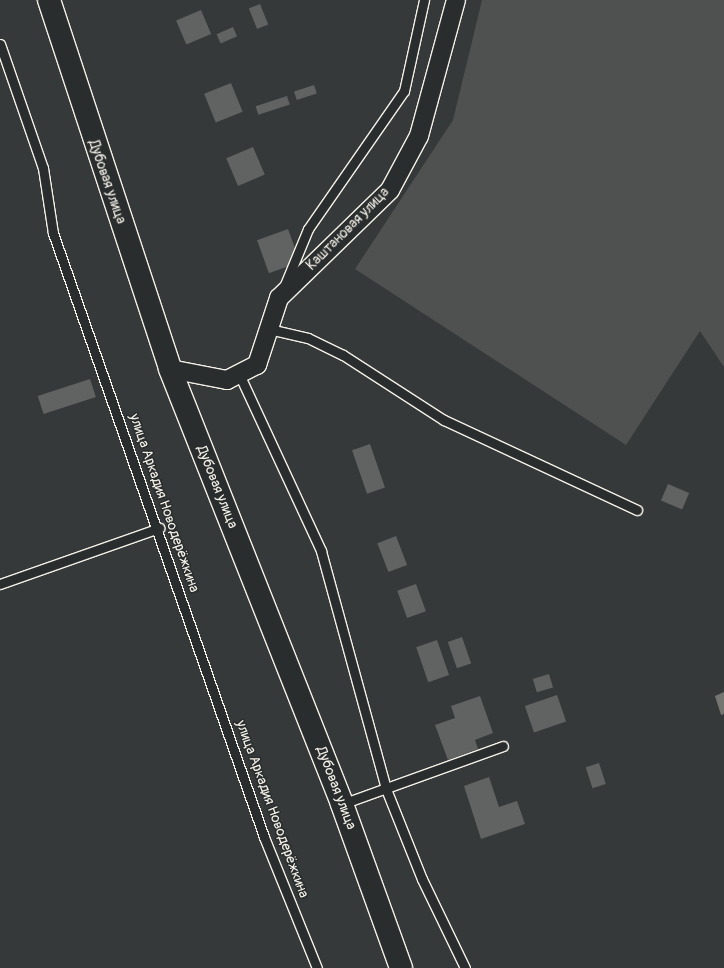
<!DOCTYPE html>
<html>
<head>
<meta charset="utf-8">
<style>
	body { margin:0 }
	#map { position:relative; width:724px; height:968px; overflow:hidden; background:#363939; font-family:Pangolin,sans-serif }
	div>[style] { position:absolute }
	.green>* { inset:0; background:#4e514f }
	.water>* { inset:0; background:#757572 }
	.building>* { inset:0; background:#616362; transform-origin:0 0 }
	.roads { filter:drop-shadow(1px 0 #f4f1e8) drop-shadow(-1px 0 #f4f1e8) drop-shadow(0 1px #f4f1e8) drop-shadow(0 -1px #f4f1e8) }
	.lane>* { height:9px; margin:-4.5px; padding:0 4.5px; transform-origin:4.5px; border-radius:4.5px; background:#2a2d2e }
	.street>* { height:18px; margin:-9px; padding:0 9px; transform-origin:9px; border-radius:9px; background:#2a2d2e }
	.secondary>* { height:22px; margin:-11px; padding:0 11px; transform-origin:11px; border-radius:11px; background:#2a2d2e }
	span { translate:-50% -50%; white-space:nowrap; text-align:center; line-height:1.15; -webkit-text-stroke:3px #2a2d2e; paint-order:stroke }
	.street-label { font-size:14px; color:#f4f1e8 }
</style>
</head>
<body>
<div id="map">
	<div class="green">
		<div style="clip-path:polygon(482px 0,724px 0,724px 367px,700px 331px,626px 445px,355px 269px,453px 120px)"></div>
	</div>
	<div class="water">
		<div style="clip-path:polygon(724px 692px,724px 714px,721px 715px,715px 696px)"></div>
	</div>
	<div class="building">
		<div style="left:260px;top:4px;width:22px;height:12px;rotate:68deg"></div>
		<div style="left:201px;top:10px;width:26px;height:27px;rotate:67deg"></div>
		<div style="left:233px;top:27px;width:10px;height:18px;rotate:66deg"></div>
		<div style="left:231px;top:83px;width:31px;height:29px;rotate:68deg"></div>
		<div style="left:314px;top:85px;width:9px;height:21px;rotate:72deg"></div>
		<div style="left:287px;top:96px;width:9px;height:33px;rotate:72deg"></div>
		<div style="left:253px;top:147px;width:30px;height:29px;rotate:67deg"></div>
		<div style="left:288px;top:229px;width:35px;height:33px;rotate:70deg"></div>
		<div style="left:90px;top:379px;width:19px;height:55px;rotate:72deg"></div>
		<div style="left:370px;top:444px;width:46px;height:19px;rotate:71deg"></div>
		<div style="left:668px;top:484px;width:23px;height:18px;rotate:23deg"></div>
		<div style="left:396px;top:536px;width:31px;height:20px;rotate:69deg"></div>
		<div style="left:416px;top:584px;width:29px;height:20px;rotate:70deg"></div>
		<div style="left:462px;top:637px;width:28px;height:15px;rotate:71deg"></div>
		<div style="left:437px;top:640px;width:37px;height:22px;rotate:71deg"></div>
		<div style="left:549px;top:674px;width:14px;height:17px;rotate:73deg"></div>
		<div style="left:557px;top:695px;width:28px;height:34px;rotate:71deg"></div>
		<div style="clip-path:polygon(480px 696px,493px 733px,475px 740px,478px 749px,448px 760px,435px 725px,455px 718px,451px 706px)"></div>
		<div style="left:599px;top:763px;width:22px;height:14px;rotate:72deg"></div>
		<div style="clip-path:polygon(489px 777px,499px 807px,517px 801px,525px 824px,481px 839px,464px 786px)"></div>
	</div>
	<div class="roads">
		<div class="lane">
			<div style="left:0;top:44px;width:131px;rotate:70.9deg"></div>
			<div style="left:43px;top:168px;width:66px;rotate:81.3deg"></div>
			<div style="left:53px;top:233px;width:640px;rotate:70.74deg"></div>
			<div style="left:264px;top:837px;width:141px;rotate:68deg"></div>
			<div style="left:284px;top:287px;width:63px;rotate:-67.5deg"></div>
			<div style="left:308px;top:229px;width:168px;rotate:-55.2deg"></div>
			<div style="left:404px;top:91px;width:93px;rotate:-77.6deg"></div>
			<div style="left:269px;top:329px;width:40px;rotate:13deg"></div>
			<div style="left:308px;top:338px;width:39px;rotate:26deg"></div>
			<div style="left:343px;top:355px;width:120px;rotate:32.8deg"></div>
			<div style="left:444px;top:420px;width:213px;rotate:25deg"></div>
			<div style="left:239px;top:374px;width:195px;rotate:65.1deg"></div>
			<div style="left:321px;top:551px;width:247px;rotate:74.7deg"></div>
			<div style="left:386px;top:789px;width:97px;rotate:68.2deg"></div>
			<div style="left:422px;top:879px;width:99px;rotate:64.2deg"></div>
			<div style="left:0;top:584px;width:169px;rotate:-19.4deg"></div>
			<div style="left:342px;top:804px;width:171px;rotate:-19.8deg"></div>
		</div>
		<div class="street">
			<div style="left:170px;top:369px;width:58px;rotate:10.9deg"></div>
			<div style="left:227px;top:380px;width:34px;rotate:-27deg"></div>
			<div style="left:257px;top:365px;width:71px;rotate:-71.8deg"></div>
			<div style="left:279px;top:298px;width:155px;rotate:-44.2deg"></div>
			<div style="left:390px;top:190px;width:61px;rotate:-61.8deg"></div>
			<div style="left:419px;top:136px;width:141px;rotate:-74.8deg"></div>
		</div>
		<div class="secondary">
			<div style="left:49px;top:0;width:388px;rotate:71.8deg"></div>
			<div style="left:170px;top:369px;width:468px;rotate:68.4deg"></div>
			<div style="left:342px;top:804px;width:174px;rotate:70.2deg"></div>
		</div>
	</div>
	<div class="street-label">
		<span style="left:107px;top:182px;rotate:71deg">Дубовая улица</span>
		<span style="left:348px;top:229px;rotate:-45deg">Каштановая улица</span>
		<span style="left:217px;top:487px;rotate:68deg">Дубовая улица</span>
		<span style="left:164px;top:503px;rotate:71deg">улица Аркадия Новодерёжкина</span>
		<span style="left:336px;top:788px;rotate:69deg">Дубовая улица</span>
		<span style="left:272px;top:809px;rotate:70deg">улица Аркадия Новодерёжкина</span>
	</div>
</div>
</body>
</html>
